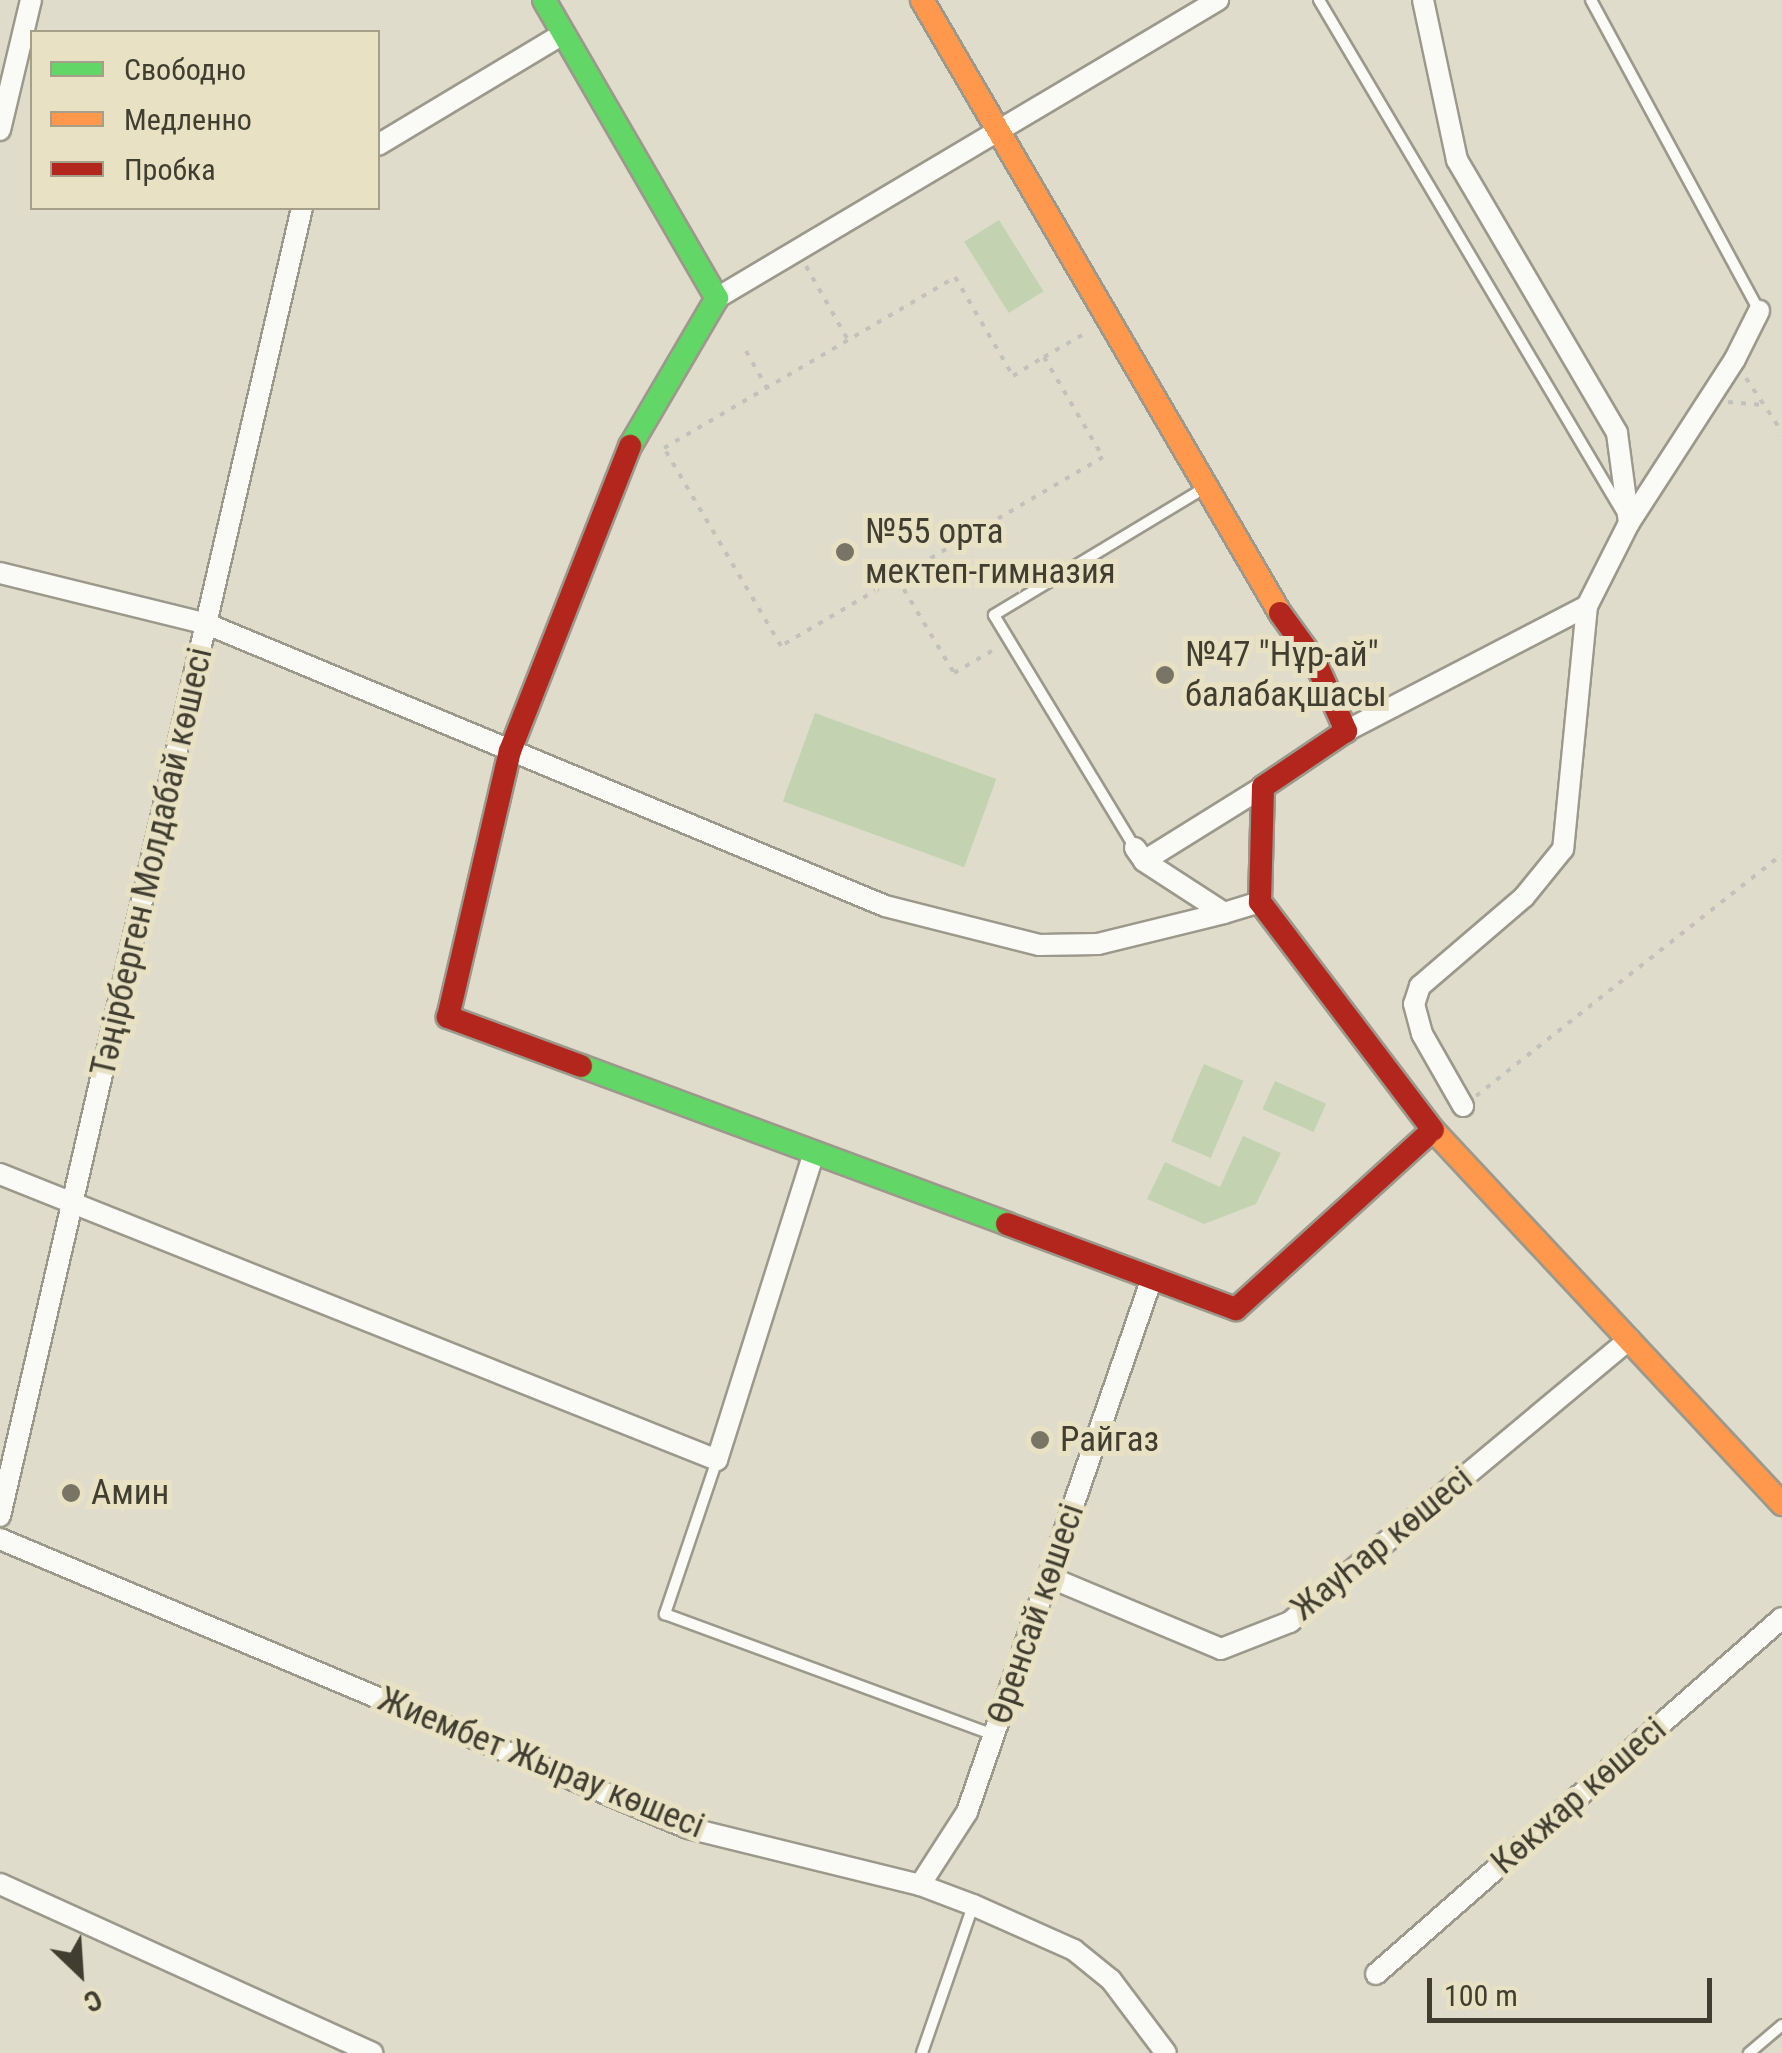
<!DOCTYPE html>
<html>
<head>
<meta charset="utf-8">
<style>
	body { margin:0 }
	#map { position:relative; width:1782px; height:2053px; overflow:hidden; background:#e0dccb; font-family:"Roboto Condensed",sans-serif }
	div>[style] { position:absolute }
	.green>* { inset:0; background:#c3d3b1; transform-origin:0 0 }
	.path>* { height:4px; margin-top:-2px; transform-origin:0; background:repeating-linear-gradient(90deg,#c2c1bb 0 5px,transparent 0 13px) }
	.roads { filter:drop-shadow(2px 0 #9c998c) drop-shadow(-2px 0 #9c998c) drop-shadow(0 2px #9c998c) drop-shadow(0 -2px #9c998c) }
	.lane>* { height:10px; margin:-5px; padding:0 5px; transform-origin:5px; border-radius:5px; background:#fafaf7 }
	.street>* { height:20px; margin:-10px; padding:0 10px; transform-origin:10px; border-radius:10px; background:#fafaf7 }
	.fast>* { height:22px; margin:-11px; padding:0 11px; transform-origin:11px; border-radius:11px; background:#63d668 }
	.slow>* { height:22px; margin:-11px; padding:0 11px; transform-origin:11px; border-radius:11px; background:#ff974d }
	.jam>* { height:22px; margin:-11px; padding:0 11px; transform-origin:11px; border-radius:11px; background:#b3261e }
	.dots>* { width:28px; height:28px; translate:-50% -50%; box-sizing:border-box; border:5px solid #e8e1c3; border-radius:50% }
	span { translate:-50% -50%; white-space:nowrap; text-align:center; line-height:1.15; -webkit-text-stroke:10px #e8e1c3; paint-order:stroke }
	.poi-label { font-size:35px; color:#403d31 }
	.left { translate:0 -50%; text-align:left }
	.street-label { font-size:35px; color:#403d31 }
	.legend { position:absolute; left:30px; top:30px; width:350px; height:180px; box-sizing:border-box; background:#e8e1c3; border:2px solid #a59f89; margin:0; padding:12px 18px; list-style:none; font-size:30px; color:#403d31 }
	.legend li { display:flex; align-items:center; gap:20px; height:50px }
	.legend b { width:50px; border:2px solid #a59f89 }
	.north { position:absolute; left:30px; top:1923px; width:100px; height:100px; -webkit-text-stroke:8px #e8e1c3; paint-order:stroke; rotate:155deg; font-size:28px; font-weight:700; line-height:40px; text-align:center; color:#403d31 }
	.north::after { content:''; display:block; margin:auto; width:35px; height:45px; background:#403d31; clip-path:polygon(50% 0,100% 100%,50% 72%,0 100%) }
	.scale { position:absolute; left:1427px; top:1978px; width:285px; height:45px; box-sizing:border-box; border:5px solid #403d31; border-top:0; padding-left:12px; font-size:30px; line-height:35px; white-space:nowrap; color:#403d31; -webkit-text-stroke:8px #e8e1c3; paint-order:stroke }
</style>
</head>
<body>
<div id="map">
	<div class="green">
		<div style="left:999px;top:220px;width:84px;height:41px;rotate:58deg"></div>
		<div style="left:815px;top:713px;width:193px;height:94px;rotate:20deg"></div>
		<div style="left:1204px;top:1064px;width:43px;height:84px;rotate:23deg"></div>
		<div style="left:1275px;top:1081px;width:56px;height:31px;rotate:24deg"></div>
		<div style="clip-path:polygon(1243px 1136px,1281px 1153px,1256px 1204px,1204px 1224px,1147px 1199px,1165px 1162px,1220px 1187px)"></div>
	</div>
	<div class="path">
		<div style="left:806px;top:266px;width:85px;rotate:60.4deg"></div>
		<div style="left:955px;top:277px;width:115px;rotate:59.6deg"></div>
		<div style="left:1013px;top:376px;width:36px;rotate:-32deg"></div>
		<div style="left:1044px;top:357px;width:116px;rotate:59.5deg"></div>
		<div style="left:1103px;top:457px;width:373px;rotate:149.6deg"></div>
		<div style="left:781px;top:646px;width:230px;rotate:-120.6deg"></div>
		<div style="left:664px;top:448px;width:338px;rotate:-30.4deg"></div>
		<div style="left:746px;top:351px;width:43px;rotate:60.4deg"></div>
		<div style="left:1044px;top:357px;width:46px;rotate:-29.9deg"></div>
		<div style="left:1746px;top:378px;width:65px;rotate:56.3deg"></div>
		<div style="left:1728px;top:402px;width:35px;rotate:5deg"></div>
		<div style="left:897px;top:578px;width:111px;rotate:59deg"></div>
		<div style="left:954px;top:673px;width:50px;rotate:-30.2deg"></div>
		<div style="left:1476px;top:1096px;width:390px;rotate:-38.3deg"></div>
	</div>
	<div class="roads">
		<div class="lane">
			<div style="left:1319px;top:0;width:593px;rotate:59.37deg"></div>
			<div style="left:1591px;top:0;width:353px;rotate:61.6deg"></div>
			<div style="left:1135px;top:848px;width:272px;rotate:-121.2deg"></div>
			<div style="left:994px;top:615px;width:248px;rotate:-31.1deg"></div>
			<div style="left:717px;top:1460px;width:163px;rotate:108.7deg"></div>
			<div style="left:665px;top:1614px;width:350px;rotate:20.2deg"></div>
			<div style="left:922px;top:2053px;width:156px;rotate:-70.9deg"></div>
			<div style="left:1749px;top:2053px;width:43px;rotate:-40.3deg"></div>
		</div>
		<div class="street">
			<div style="left:1423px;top:0;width:164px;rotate:78deg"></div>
			<div style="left:1457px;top:160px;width:316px;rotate:59.6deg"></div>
			<div style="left:1617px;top:433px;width:91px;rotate:82.4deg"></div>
			<div style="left:1629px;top:523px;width:93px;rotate:116.8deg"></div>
			<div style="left:1587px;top:606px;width:244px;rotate:95.6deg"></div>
			<div style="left:1563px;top:849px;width:62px;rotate:129.1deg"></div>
			<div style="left:1524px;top:897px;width:137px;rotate:139.4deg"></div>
			<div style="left:1420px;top:986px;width:19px;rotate:108deg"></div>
			<div style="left:1414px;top:1004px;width:31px;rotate:75deg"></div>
			<div style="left:1422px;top:1034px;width:83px;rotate:60.3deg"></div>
			<div style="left:0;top:130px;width:134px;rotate:-76.6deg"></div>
			<div style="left:378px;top:145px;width:216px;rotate:-31deg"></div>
			<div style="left:717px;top:298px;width:583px;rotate:-30.74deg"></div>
			<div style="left:1629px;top:523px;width:195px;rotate:-57.1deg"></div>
			<div style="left:1735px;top:359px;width:54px;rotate:-63.4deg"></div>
			<div style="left:0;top:573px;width:213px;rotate:13.8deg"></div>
			<div style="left:207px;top:624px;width:734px;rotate:22.58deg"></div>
			<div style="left:885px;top:906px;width:159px;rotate:14.2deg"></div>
			<div style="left:1039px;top:945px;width:59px;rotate:-1deg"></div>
			<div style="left:1098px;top:944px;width:130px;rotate:-13.8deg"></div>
			<div style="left:1346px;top:731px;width:271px;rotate:-27.4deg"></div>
			<div style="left:1135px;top:848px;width:16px;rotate:55deg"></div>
			<div style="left:1144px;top:861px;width:140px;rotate:-31.9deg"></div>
			<div style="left:1144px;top:861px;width:95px;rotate:33deg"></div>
			<div style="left:1224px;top:913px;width:38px;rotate:-17deg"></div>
			<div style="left:0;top:1174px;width:772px;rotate:21.75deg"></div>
			<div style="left:717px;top:1460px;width:322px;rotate:-72.5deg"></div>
			<div style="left:0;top:1516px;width:1342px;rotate:-77deg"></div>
			<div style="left:0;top:1539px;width:746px;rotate:22.79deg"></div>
			<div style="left:688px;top:1828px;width:239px;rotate:13.8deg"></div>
			<div style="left:920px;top:1885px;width:57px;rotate:20.7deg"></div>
			<div style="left:973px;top:1905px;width:111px;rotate:24deg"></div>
			<div style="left:1074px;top:1950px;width:48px;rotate:39deg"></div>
			<div style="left:1111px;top:1980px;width:91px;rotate:53deg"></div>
			<div style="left:1049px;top:1577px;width:186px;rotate:22.7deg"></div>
			<div style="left:1221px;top:1649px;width:74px;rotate:-21.4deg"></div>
			<div style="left:1290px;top:1622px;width:442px;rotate:-39.8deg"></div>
			<div style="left:0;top:1884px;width:409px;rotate:24.4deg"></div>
			<div style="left:920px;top:1885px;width:87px;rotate:-57.2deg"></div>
			<div style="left:967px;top:1812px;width:565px;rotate:-70.89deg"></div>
			<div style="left:1376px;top:1974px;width:540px;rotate:-41.25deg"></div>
		</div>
		<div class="fast">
			<div style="left:544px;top:0;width:345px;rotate:59.9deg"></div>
			<div style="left:717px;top:298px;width:172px;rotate:120.4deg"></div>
			<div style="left:581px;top:1066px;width:454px;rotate:20.3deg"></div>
		</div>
		<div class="slow">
			<div style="left:922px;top:0;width:710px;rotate:59.71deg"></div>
			<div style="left:1426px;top:1136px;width:9px;rotate:-41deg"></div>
			<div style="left:1433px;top:1130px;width:512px;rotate:46.98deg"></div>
		</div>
		<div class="jam">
			<div style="left:1280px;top:613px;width:59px;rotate:53.9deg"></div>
			<div style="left:1315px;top:661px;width:77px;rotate:66.1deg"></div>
			<div style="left:1346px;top:731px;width:100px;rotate:146deg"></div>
			<div style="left:1263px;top:787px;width:115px;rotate:91.5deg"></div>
			<div style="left:1260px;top:902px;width:286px;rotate:52.8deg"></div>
			<div style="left:581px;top:1066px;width:142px;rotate:-159.8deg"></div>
			<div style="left:448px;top:1017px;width:273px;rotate:-76.9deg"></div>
			<div style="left:510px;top:751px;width:328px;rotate:-68.5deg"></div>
			<div style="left:1007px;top:1224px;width:244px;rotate:20.4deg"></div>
			<div style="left:1236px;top:1309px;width:257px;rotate:-42.3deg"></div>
		</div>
	</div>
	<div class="dots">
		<div style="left:845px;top:552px;background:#787567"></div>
		<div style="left:1165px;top:675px;background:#787567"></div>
		<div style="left:1040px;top:1440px;background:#787567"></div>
		<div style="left:71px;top:1493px;background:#787567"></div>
	</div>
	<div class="poi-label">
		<span class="left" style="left:865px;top:552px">№55 орта<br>мектеп-гимназия</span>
		<span class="left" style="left:1185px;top:675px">№47 "Нұр-ай"<br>балабақшасы</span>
		<span class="left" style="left:1060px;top:1440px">Райгаз</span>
		<span class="left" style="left:91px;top:1493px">Амин</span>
	</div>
	<div class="street-label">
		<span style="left:152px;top:862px;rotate:-77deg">Тәңірберген Молдабай көшесі</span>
		<span style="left:1382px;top:1544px;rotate:-39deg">ЖауҺар көшесі</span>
		<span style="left:1036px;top:1614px;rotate:-71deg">Өренсай көшесі</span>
		<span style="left:541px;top:1763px;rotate:22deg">Жиембет Жырау көшесі</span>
		<span style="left:1579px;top:1796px;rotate:-41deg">Көкжар көшесі</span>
	</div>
	<ul class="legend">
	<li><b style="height:12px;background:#63d668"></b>Свободно</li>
	<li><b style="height:12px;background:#ff974d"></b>Медленно</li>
	<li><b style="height:12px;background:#b3261e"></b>Пробка</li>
	</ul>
	<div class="north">С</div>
	<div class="scale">100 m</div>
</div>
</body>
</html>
